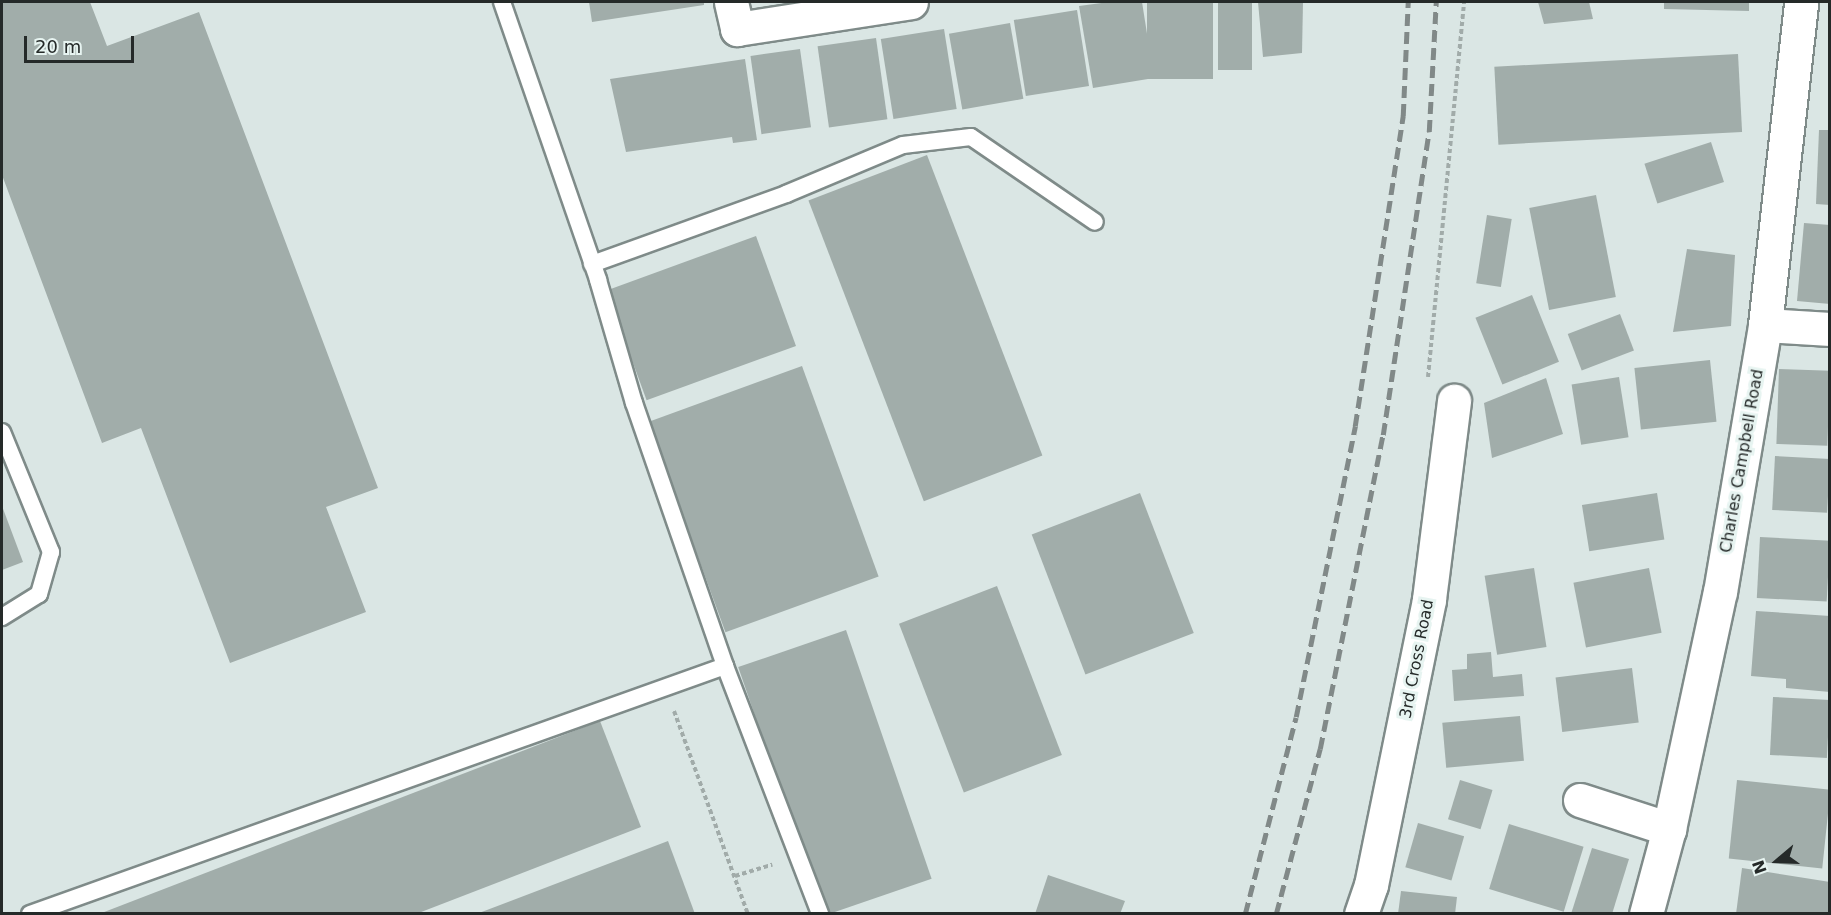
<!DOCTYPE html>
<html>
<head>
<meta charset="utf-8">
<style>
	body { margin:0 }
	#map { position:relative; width:1831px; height:915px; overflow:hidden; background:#dae6e4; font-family:"DejaVu Sans",sans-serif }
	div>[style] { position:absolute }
	.building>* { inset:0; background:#a1adaa; transform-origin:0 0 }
	.path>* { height:4px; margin-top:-2px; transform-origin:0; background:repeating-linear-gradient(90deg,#a1aba9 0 4.5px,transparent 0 7.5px) }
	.roads { filter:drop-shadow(2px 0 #7f8b89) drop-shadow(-2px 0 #7f8b89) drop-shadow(0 2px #7f8b89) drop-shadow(0 -2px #7f8b89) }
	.service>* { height:16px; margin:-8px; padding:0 8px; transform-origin:8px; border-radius:8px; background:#fff }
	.minor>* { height:33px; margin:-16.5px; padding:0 16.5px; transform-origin:16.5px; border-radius:16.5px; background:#fff }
	.tertiary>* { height:33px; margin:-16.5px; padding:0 16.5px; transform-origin:16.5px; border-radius:16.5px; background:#fff }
	.rail>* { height:4.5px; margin-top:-2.25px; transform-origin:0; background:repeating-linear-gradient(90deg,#818988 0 12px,transparent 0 18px) }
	span { translate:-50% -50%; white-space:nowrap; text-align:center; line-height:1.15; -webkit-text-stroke:6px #e7f4f1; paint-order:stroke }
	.street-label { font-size:16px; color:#252a29 }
	.frame { position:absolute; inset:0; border:3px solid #252a29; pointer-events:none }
	.north { position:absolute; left:1747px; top:831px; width:60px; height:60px; -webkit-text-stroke:4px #e7f4f1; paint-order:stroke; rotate:251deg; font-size:16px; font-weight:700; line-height:24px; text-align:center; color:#252a29 }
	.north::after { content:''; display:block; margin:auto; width:21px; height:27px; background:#252a29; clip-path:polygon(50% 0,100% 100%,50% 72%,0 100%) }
	.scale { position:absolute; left:24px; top:36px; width:110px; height:27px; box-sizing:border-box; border:3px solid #252a29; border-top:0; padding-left:8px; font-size:18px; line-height:21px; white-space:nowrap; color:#252a29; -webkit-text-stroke:4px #e7f4f1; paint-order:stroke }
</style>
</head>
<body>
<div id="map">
	<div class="building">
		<div style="clip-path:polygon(2px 2px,90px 2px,107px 46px,199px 12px,378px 488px,326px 507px,366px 612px,230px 663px,141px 428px,102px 443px,2px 175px)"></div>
		<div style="clip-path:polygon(589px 2px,704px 2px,704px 5px,592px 22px)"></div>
		<div style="clip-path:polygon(1109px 2px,1142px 2px,1154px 78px,1093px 88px,1079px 6px)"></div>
		<div style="left:1147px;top:2px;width:66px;height:77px"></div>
		<div style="left:1218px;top:2px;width:34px;height:68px"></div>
		<div style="clip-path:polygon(1258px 2px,1303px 2px,1302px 53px,1263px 57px)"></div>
		<div style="clip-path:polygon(1538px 2px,1589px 2px,1593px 19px,1544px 24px)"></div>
		<div style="clip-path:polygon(1664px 2px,1749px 2px,1749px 11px,1664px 9px)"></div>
		<div style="left:1077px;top:10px;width:77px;height:64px;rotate:81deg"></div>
		<div style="left:1010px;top:23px;width:77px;height:62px;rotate:80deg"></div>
		<div style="left:944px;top:29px;width:81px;height:64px;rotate:81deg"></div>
		<div style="left:876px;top:38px;width:82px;height:59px;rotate:82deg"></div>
		<div style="left:800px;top:49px;width:79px;height:50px;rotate:82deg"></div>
		<div style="left:1738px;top:54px;width:78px;height:244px;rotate:87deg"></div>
		<div style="clip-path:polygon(745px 59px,757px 140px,733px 143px,732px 137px,626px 152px,610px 79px)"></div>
		<div style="clip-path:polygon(1819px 130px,1830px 130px,1830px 205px,1816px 204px)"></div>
		<div style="left:1711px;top:142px;width:42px;height:70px;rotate:72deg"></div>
		<div style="left:927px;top:155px;width:322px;height:127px;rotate:69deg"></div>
		<div style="left:1596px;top:195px;width:104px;height:68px;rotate:79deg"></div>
		<div style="left:1487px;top:215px;width:25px;height:69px;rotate:9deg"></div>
		<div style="clip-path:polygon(1804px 223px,1830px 225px,1830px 304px,1797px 301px)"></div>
		<div style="left:756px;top:236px;width:117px;height:159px;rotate:70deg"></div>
		<div style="clip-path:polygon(1687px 249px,1735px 255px,1731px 326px,1673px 332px)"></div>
		<div style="left:1532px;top:295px;width:72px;height:61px;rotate:68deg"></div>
		<div style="left:1620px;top:314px;width:39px;height:56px;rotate:69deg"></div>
		<div style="left:1710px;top:360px;width:62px;height:76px;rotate:84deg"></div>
		<div style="left:802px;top:366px;width:224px;height:163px;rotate:70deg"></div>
		<div style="left:1779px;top:369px;width:51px;height:75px;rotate:2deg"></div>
		<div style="left:1619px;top:377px;width:61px;height:48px;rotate:81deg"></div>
		<div style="clip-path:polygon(1546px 378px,1563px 434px,1492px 458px,1484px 403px)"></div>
		<div style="left:1775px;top:456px;width:55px;height:54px;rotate:3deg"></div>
		<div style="left:1140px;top:493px;width:150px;height:116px;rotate:69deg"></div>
		<div style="left:1657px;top:493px;width:47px;height:76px;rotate:81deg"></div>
		<div style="clip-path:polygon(2px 506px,23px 562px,2px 570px)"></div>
		<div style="left:1760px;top:537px;width:70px;height:61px;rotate:3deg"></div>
		<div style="left:1534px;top:568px;width:80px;height:50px;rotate:81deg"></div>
		<div style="left:1649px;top:568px;width:66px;height:77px;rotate:79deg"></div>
		<div style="left:997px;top:586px;width:181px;height:105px;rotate:69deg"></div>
		<div style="clip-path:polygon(1756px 611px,1830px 616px,1830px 692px,1786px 688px,1786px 679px,1751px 676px)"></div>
		<div style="left:846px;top:630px;width:263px;height:114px;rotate:71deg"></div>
		<div style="clip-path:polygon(1491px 652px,1493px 677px,1522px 674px,1524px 696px,1454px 701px,1452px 670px,1467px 669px,1467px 654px)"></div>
		<div style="left:1632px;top:668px;width:55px;height:77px;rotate:83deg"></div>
		<div style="left:1773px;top:697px;width:57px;height:58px;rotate:3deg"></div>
		<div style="left:1520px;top:716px;width:45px;height:78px;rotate:85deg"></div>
		<div style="clip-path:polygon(600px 721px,641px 827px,416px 914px,99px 914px)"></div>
		<div style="left:1460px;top:780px;width:34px;height:41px;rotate:17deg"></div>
		<div style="left:1737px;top:780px;width:94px;height:79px;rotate:6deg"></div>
		<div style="left:1418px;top:823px;width:48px;height:46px;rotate:16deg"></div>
		<div style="left:1509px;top:824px;width:78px;height:68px;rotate:17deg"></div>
		<div style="clip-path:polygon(668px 841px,695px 914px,479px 914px,479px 913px)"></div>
		<div style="clip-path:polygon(1592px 848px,1629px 859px,1612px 914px,1571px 914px)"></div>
		<div style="clip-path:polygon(1742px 868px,1830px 882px,1830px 914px,1736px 914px)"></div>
		<div style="clip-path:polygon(1048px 875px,1125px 901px,1120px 914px,1035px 914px)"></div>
		<div style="clip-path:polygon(1401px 891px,1457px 897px,1455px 914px,1398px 914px)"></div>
	</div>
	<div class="path">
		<div style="left:1428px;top:377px;width:377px;rotate:-84.5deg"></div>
		<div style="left:674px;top:711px;width:216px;rotate:70deg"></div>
		<div style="left:735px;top:876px;width:39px;rotate:-17deg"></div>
	</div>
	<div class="roads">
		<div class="service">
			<div style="left:502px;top:2px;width:294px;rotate:70.9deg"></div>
			<div style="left:598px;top:280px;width:128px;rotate:73.7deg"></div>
			<div style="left:634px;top:403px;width:278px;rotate:70.9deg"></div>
			<div style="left:592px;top:264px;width:206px;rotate:-19.8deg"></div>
			<div style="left:786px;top:194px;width:127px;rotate:-22.7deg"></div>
			<div style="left:903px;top:145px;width:68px;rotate:-6.7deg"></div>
			<div style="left:971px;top:137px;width:150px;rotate:34.4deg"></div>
			<div style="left:2px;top:432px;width:130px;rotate:67.8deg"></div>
			<div style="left:51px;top:552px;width:44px;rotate:105.9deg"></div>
			<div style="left:39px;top:594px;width:44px;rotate:148.1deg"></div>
			<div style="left:30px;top:914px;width:738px;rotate:-19.64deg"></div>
			<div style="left:725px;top:666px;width:266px;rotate:69deg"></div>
		</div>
		<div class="minor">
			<div style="left:731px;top:2px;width:28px;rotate:77deg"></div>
			<div style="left:737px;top:29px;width:176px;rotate:-8.8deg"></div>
			<div style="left:1765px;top:325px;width:65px;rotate:3.5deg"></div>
			<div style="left:1580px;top:800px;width:94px;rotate:18deg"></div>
			<div style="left:1361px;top:914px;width:31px;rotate:-71deg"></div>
			<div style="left:1371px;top:885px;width:292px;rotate:-78.5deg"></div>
			<div style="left:1429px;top:599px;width:200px;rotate:-82.8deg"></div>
		</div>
		<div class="tertiary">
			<div style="left:1646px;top:914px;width:88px;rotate:-74.9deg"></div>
			<div style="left:1669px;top:829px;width:242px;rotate:-77.9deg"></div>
			<div style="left:1720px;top:592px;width:271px;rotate:-80.4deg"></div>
			<div style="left:1765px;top:325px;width:325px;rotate:-83.6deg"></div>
		</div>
	</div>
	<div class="rail">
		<div style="left:1245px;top:914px;width:203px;rotate:-75.5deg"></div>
		<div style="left:1296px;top:717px;width:297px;rotate:-78.5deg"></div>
		<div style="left:1355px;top:426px;width:314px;rotate:-81.2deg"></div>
		<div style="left:1403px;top:116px;width:114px;rotate:-87.5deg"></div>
		<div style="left:1276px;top:914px;width:171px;rotate:-75.1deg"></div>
		<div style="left:1320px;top:749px;width:320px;rotate:-78.7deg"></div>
		<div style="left:1383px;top:435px;width:306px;rotate:-81.4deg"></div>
		<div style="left:1429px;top:132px;width:130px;rotate:-86.9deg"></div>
	</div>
	<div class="street-label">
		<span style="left:1742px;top:461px;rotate:-80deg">Charles Campbell Road</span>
		<span style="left:1417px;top:659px;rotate:-79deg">3rd Cross Road</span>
	</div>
	<div class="frame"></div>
	<div class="north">N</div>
	<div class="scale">20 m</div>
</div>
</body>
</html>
